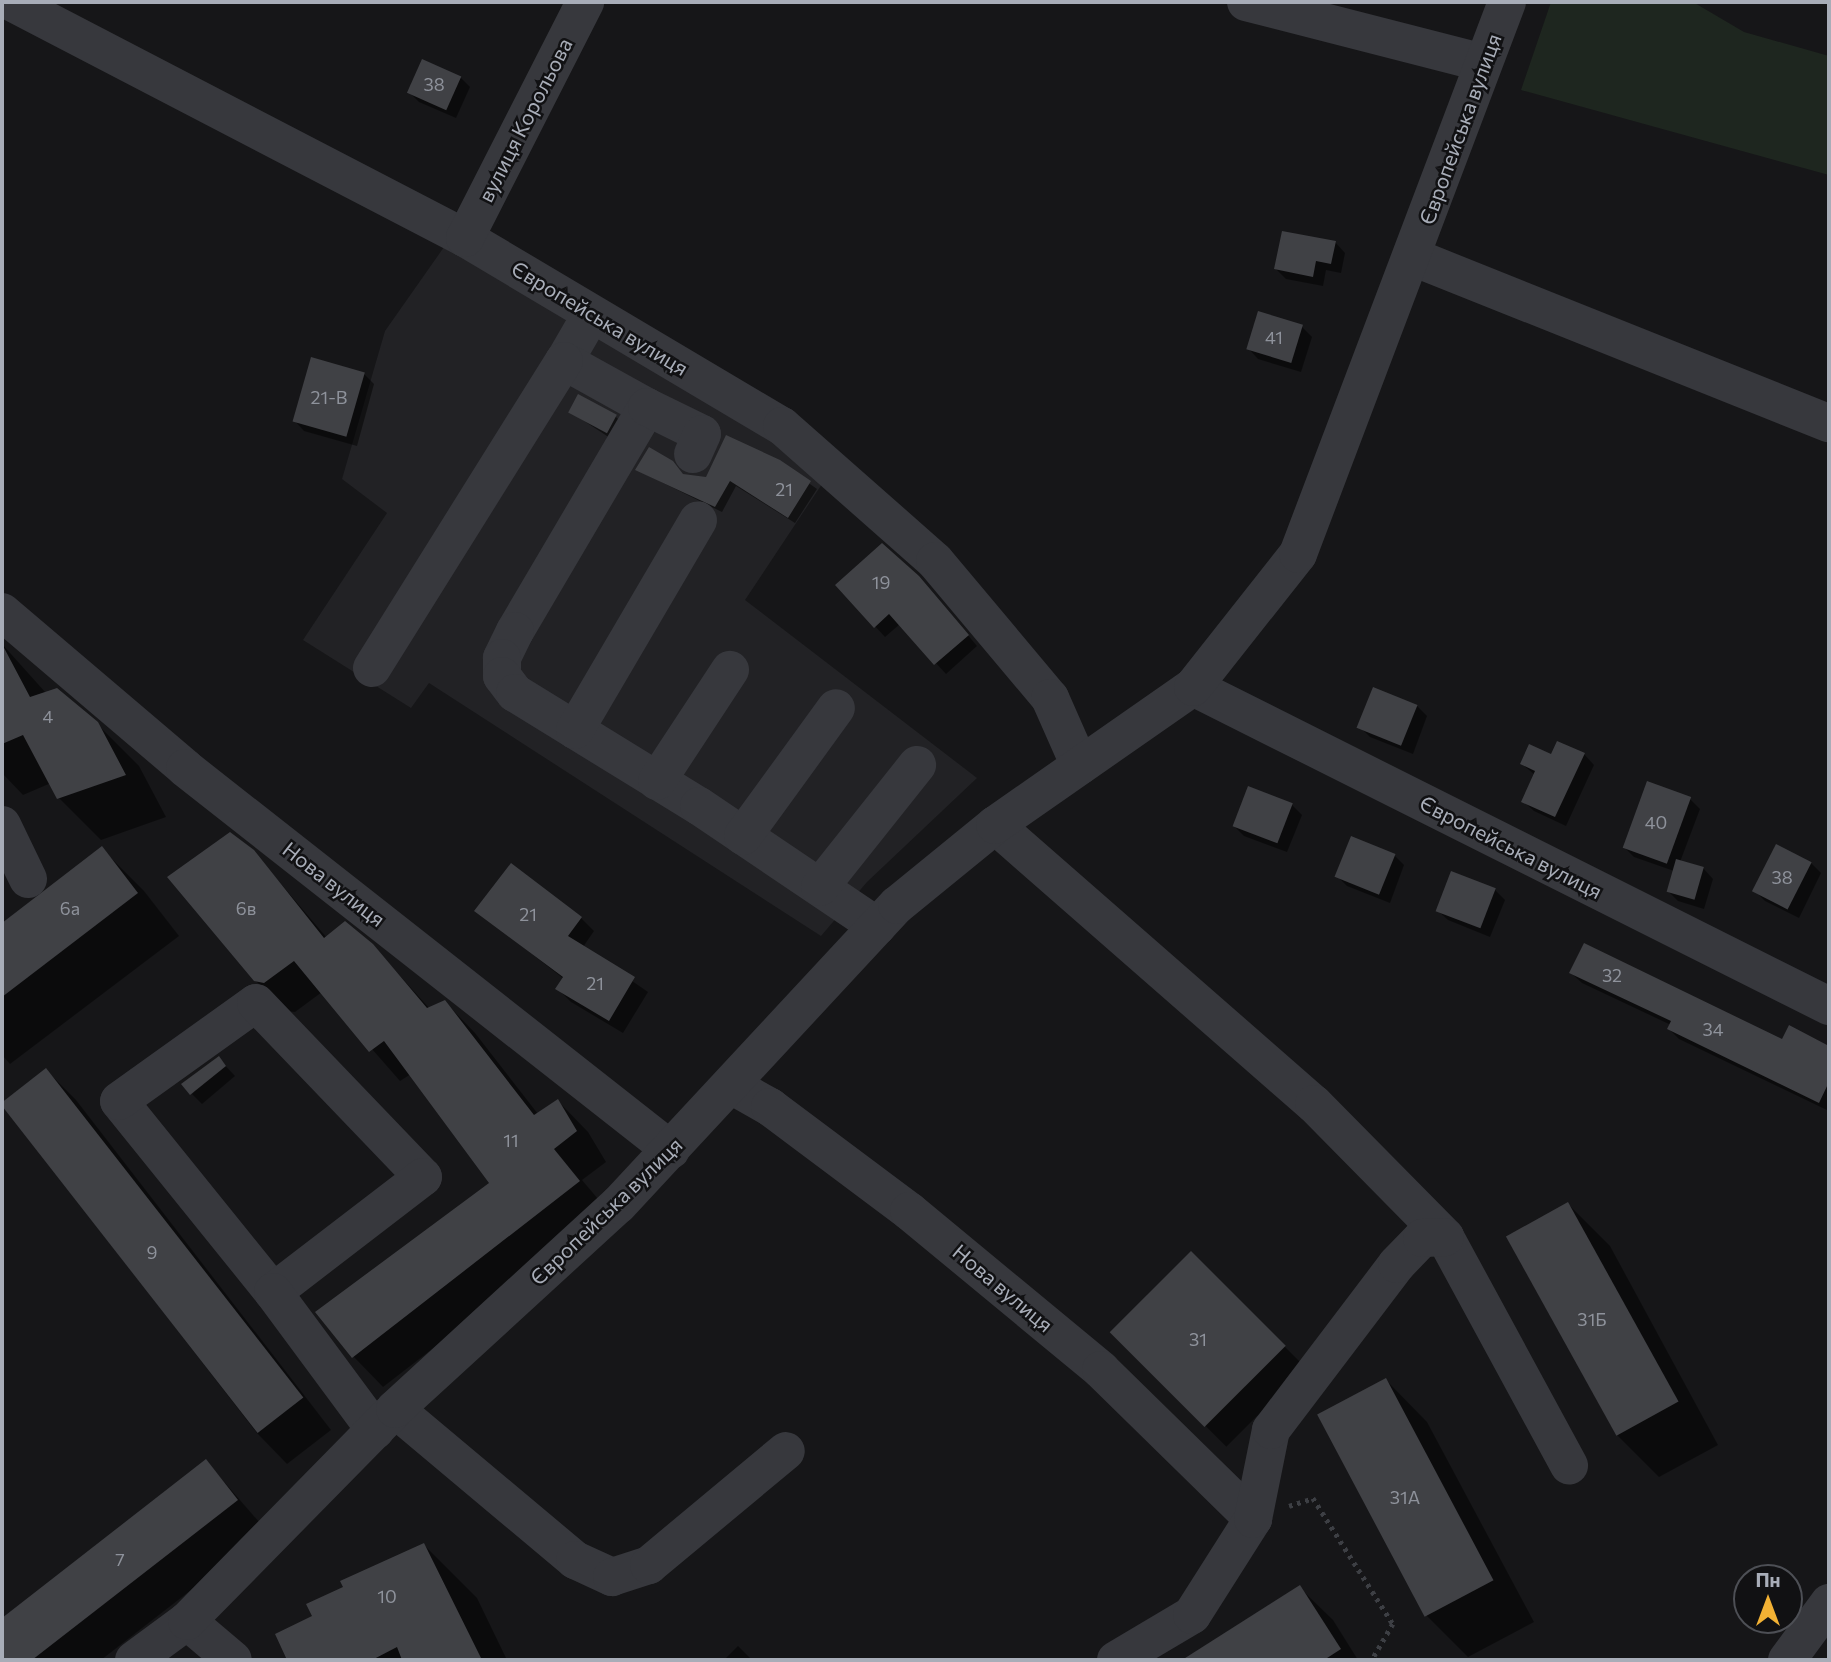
<!DOCTYPE html>
<html>
<head>
<meta charset="utf-8">
<style>
	body { margin:0 }
	#map { position:relative; width:1831px; height:1662px; overflow:hidden; background:#161618; font-family:Commissioner,sans-serif }
	div>[style] { position:absolute }
	.built>* { inset:0; background:#222225 }
	.green>* { inset:0; background:#1e261f }
	.shadow>* { inset:0; background:#0007; transform-origin:0 0 }
	.building>* { inset:0; background:#404145; transform-origin:0 0 }
	.path>* { height:4.5px; margin-top:-2.25px; transform-origin:0; background:repeating-linear-gradient(90deg,#3d3f44 0 3.5px,transparent 0 8.5px) }
	.minor>* { height:38px; margin:-19px; padding:0 19px; transform-origin:19px; border-radius:19px; background:#37383d }
	span { translate:-50% -50%; white-space:nowrap; text-align:center; line-height:1.15; -webkit-text-stroke:5px #111113; paint-order:stroke }
	.number-label { font-size:18px; color:#8e929b }
	.number-label span { -webkit-text-stroke-width:0 }
	.street-label { font-size:21px; color:#a8adb8 }
	.frame { position:absolute; inset:0; border:4px solid #a8adb8; pointer-events:none }
	.north { position:absolute; left:1733px; top:1564px; width:70px; height:70px; box-sizing:border-box; background:#111113; border:2px solid #4d4f55; border-radius:50%; rotate:0deg; font-size:19px; font-weight:700; line-height:28px; text-align:center; color:#a8adb8 }
	.north::after { content:''; display:block; margin:auto; width:24px; height:32px; background:#f2b134; clip-path:polygon(50% 0,100% 100%,50% 72%,0 100%) }
</style>
</head>
<body>
<div id="map">
	<div class="built">
		<div style="clip-path:polygon(444px 247px,781px 440px,826px 478px,745px 600px,977px 778px,867px 882px,821px 936px,429px 683px,411px 708px,303px 640px,387px 513px,342px 479px,385px 331px)"></div>
	</div>
	<div class="green">
		<div style="clip-path:polygon(1551px 2px,1693px 2px,1744px 32px,1829px 56px,1829px 175px,1521px 90px)"></div>
	</div>
	<div class="shadow">
		<div style="clip-path:polygon(460px 77px,470px 87px,456px 118px,419px 102px,409px 92px)"></div>
		<div style="clip-path:polygon(1335px 242px,1345px 253px,1341px 273px,1326px 270px,1323px 286px,1286px 279px,1276px 269px)"></div>
		<div style="clip-path:polygon(1302px 327px,1312px 337px,1301px 372px,1258px 359px,1248px 348px)"></div>
		<div style="clip-path:polygon(364px 374px,374px 384px,357px 446px,304px 431px,294px 420px)"></div>
		<div style="clip-path:polygon(569px 411px,616px 417px,620px 421px,610px 438px)"></div>
		<div style="clip-path:polygon(779px 462px,817px 489px,795px 523px,736px 486px,722px 512px,637px 470px,707px 479px)"></div>
		<div style="clip-path:polygon(837px 585px,929px 589px,977px 646px,946px 674px,900px 624px,885px 637px)"></div>
		<div style="clip-path:polygon(2px 644px,46px 693px,97px 724px,139px 766px,166px 817px,101px 840px,59px 798px,51px 783px,23px 795px,2px 773px)"></div>
		<div style="clip-path:polygon(1417px 706px,1427px 716px,1413px 754px,1370px 737px,1360px 727px)"></div>
		<div style="clip-path:polygon(1584px 754px,1594px 765px,1566px 826px,1534px 811px,1523px 801px,1535px 775px,1522px 764px)"></div>
		<div style="clip-path:polygon(1690px 799px,1700px 809px,1680px 862px,1703px 868px,1713px 879px,1704px 909px,1678px 901px,1668px 891px,1674px 871px,1634px 857px,1624px 847px)"></div>
		<div style="clip-path:polygon(1292px 805px,1302px 815px,1287px 852px,1244px 836px,1234px 826px)"></div>
		<div style="clip-path:polygon(102px 849px,144px 891px,179px 936px,10px 1064px,2px 1055px,2px 925px)"></div>
		<div style="clip-path:polygon(253px 851px,327px 938px,372px 945px,430px 1009px,445px 1002px,475px 1033px,538px 1114px,558px 1101px,588px 1132px,606px 1162px,582px 1180px,609px 1212px,383px 1387px,353px 1356px,492px 1183px,411px 1074px,400px 1081px,322px 992px,295px 1012px,286px 1011px,255px 980px)"></div>
		<div style="clip-path:polygon(1394px 855px,1404px 865px,1390px 903px,1347px 886px,1337px 876px)"></div>
		<div style="clip-path:polygon(1811px 863px,1821px 873px,1799px 918px,1765px 901px,1755px 891px)"></div>
		<div style="clip-path:polygon(1495px 890px,1505px 900px,1490px 937px,1448px 920px,1437px 910px)"></div>
		<div style="clip-path:polygon(477px 911px,581px 918px,594px 931px,583px 947px,648px 992px,623px 1033px,571px 1002px,558px 989px,564px 979px)"></div>
		<div style="clip-path:polygon(1571px 973px,1783px 1042px,1790px 1027px,1829px 1046px,1829px 1111px,1679px 1039px,1669px 1029px,1671px 1025px,1582px 983px)"></div>
		<div style="clip-path:polygon(219px 1059px,235px 1076px,202px 1104px,192px 1094px)"></div>
		<div style="clip-path:polygon(46px 1070px,76px 1100px,331px 1430px,287px 1464px,257px 1433px,2px 1104px)"></div>
		<div style="clip-path:polygon(1568px 1204px,1610px 1246px,1718px 1445px,1659px 1477px,1617px 1435px)"></div>
		<div style="left:1191px;top:1253px;width:162px;height:112px;rotate:45deg"></div>
		<div style="clip-path:polygon(1386px 1380px,1427px 1422px,1534px 1622px,1468px 1657px,1426px 1615px)"></div>
		<div style="clip-path:polygon(206px 1461px,267px 1531px,101px 1660px,2px 1660px,2px 1620px)"></div>
		<div style="clip-path:polygon(424px 1545px,477px 1598px,507px 1660px,289px 1660px,277px 1635px,314px 1617px)"></div>
		<div style="clip-path:polygon(1299px 1587px,1333px 1620px,1358px 1660px,1186px 1660px)"></div>
		<div style="clip-path:polygon(738px 1646px,752px 1660px,724px 1660px)"></div>
	</div>
	<div class="building">
		<div style="left:422px;top:59px;width:43px;height:37px;rotate:24deg"></div>
		<div style="clip-path:polygon(1282px 231px,1336px 241px,1331px 264px,1316px 261px,1313px 277px,1274px 269px)"></div>
		<div style="left:1258px;top:311px;width:47px;height:40px;rotate:17deg"></div>
		<div style="left:311px;top:357px;width:56px;height:67px;rotate:16deg"></div>
		<div style="left:578px;top:394px;width:44px;height:21px;rotate:28deg"></div>
		<div style="clip-path:polygon(726px 435px,780px 460px,811px 481px,788px 518px,730px 481px,715px 507px,635px 470px,649px 447px,673px 461px,683px 474px,706px 477px)"></div>
		<div style="clip-path:polygon(882px 543px,919px 576px,969px 635px,934px 665px,889px 614px,874px 628px,835px 585px)"></div>
		<div style="clip-path:polygon(2px 644px,30px 697px,57px 688px,98px 722px,126px 775px,57px 799px,23px 735px,2px 744px)"></div>
		<div style="left:1373px;top:687px;width:48px;height:44px;rotate:22deg"></div>
		<div style="clip-path:polygon(1557px 741px,1585px 753px,1555px 817px,1521px 802px,1535px 771px,1520px 764px,1529px 744px,1551px 754px)"></div>
		<div style="left:1647px;top:781px;width:47px;height:71px;rotate:20deg"></div>
		<div style="left:1248px;top:786px;width:48px;height:43px;rotate:21deg"></div>
		<div style="clip-path:polygon(230px 832px,254px 850px,324px 938px,345px 921px,373px 944px,427px 1008px,445px 1000px,534px 1115px,558px 1099px,577px 1131px,554px 1149px,580px 1181px,352px 1358px,315px 1312px,489px 1183px,384px 1041px,369px 1052px,294px 961px,264px 983px,254px 981px,167px 877px)"></div>
		<div style="left:1351px;top:836px;width:48px;height:44px;rotate:22deg"></div>
		<div style="left:1776px;top:844px;width:40px;height:53px;rotate:27deg"></div>
		<div style="clip-path:polygon(102px 846px,138px 893px,2px 997px,2px 923px)"></div>
		<div style="left:1676px;top:859px;width:29px;height:34px;rotate:16deg"></div>
		<div style="clip-path:polygon(511px 863px,582px 917px,568px 936px,635px 977px,609px 1021px,555px 989px,563px 977px,474px 911px)"></div>
		<div style="left:1451px;top:871px;width:48px;height:43px;rotate:21deg"></div>
		<div style="clip-path:polygon(1584px 943px,1782px 1039px,1789px 1025px,1829px 1046px,1829px 1082px,1819px 1103px,1667px 1029px,1671px 1021px,1569px 973px)"></div>
		<div style="clip-path:polygon(219px 1056px,226px 1066px,190px 1095px,181px 1084px)"></div>
		<div style="left:46px;top:1068px;width:418px;height:58px;rotate:52deg"></div>
		<div style="left:1568px;top:1202px;width:228px;height:71px;rotate:61deg"></div>
		<div style="left:1191px;top:1251px;width:134px;height:115px;rotate:45deg"></div>
		<div style="left:1386px;top:1378px;width:229px;height:78px;rotate:62deg"></div>
		<div style="clip-path:polygon(206px 1459px,238px 1500px,32px 1660px,2px 1660px,2px 1618px)"></div>
		<div style="clip-path:polygon(424px 1543px,482px 1660px,402px 1660px,397px 1647px,372px 1660px,287px 1660px,275px 1634px,312px 1616px,306px 1604px,343px 1587px,340px 1581px)"></div>
		<div style="clip-path:polygon(1300px 1585px,1341px 1649px,1324px 1660px,1182px 1660px)"></div>
	</div>
	<div class="path">
		<div style="left:1289px;top:1506px;width:25px;rotate:-18deg"></div>
		<div style="left:1313px;top:1498px;width:149px;rotate:57.6deg"></div>
		<div style="left:1393px;top:1624px;width:42px;rotate:120.3deg"></div>
	</div>
	<div class="minor">
		<div style="left:11px;top:2px;width:512px;rotate:27.47deg"></div>
		<div style="left:465px;top:238px;width:369px;rotate:30.7deg"></div>
		<div style="left:782px;top:426px;width:204px;rotate:41.4deg"></div>
		<div style="left:935px;top:561px;width:179px;rotate:50deg"></div>
		<div style="left:1050px;top:698px;width:74px;rotate:66.2deg"></div>
		<div style="left:1246px;top:2px;width:245px;rotate:14.4deg"></div>
		<div style="left:465px;top:238px;width:265px;rotate:-63deg"></div>
		<div style="left:1413px;top:257px;width:448px;rotate:21.8deg"></div>
		<div style="left:584px;top:327px;width:39px;rotate:120deg"></div>
		<div style="left:564px;top:361px;width:95px;rotate:29deg"></div>
		<div style="left:647px;top:407px;width:260px;rotate:120.5deg"></div>
		<div style="left:515px;top:631px;width:30px;rotate:116deg"></div>
		<div style="left:502px;top:658px;width:18px;rotate:90deg"></div>
		<div style="left:502px;top:676px;width:21px;rotate:53deg"></div>
		<div style="left:515px;top:693px;width:216px;rotate:31.6deg"></div>
		<div style="left:699px;top:806px;width:215px;rotate:34deg"></div>
		<div style="left:647px;top:407px;width:61px;rotate:26.1deg"></div>
		<div style="left:702px;top:434px;width:22px;rotate:114deg"></div>
		<div style="left:2px;top:612px;width:240px;rotate:40.4deg"></div>
		<div style="left:185px;top:768px;width:618px;rotate:38.17deg"></div>
		<div style="left:372px;top:668px;width:362px;rotate:-58deg"></div>
		<div style="left:1193px;top:687px;width:712px;rotate:26.64deg"></div>
		<div style="left:575px;top:730px;width:243px;rotate:-59.6deg"></div>
		<div style="left:657px;top:781px;width:133px;rotate:-56.7deg"></div>
		<div style="left:2px;top:825px;width:60px;rotate:64.3deg"></div>
		<div style="left:995px;top:825px;width:424px;rotate:41.2deg"></div>
		<div style="left:1314px;top:1104px;width:187px;rotate:45.4deg"></div>
		<div style="left:1445px;top:1237px;width:260px;rotate:61.5deg"></div>
		<div style="left:743px;top:836px;width:158px;rotate:-54deg"></div>
		<div style="left:820px;top:887px;width:156px;rotate:-51.5deg"></div>
		<div style="left:731px;top:1085px;width:45px;rotate:29.4deg"></div>
		<div style="left:770px;top:1107px;width:174px;rotate:36.8deg"></div>
		<div style="left:909px;top:1211px;width:249px;rotate:39.6deg"></div>
		<div style="left:1101px;top:1370px;width:213px;rotate:44.4deg"></div>
		<div style="left:273px;top:1292px;width:245px;rotate:-128.9deg"></div>
		<div style="left:119px;top:1101px;width:168px;rotate:-35.6deg"></div>
		<div style="left:256px;top:1003px;width:241px;rotate:46.2deg"></div>
		<div style="left:423px;top:1177px;width:189px;rotate:142.5deg"></div>
		<div style="left:273px;top:1292px;width:172px;rotate:53.5deg"></div>
		<div style="left:395px;top:1409px;width:235px;rotate:40deg"></div>
		<div style="left:575px;top:1560px;width:41px;rotate:24.7deg"></div>
		<div style="left:612px;top:1577px;width:39px;rotate:-18deg"></div>
		<div style="left:649px;top:1565px;width:178px;rotate:-39.8deg"></div>
		<div style="left:187px;top:1621px;width:60px;rotate:40.3deg"></div>
		<div style="left:134px;top:1660px;width:66px;rotate:-36.3deg"></div>
		<div style="left:187px;top:1621px;width:297px;rotate:-45.5deg"></div>
		<div style="left:395px;top:1409px;width:302px;rotate:-42.5deg"></div>
		<div style="left:618px;top:1205px;width:410px;rotate:-47.1deg"></div>
		<div style="left:897px;top:905px;width:127px;rotate:-39.2deg"></div>
		<div style="left:995px;top:825px;width:241px;rotate:-34.9deg"></div>
		<div style="left:1193px;top:687px;width:169px;rotate:-51.7deg"></div>
		<div style="left:1298px;top:554px;width:590px;rotate:-69.26deg"></div>
		<div style="left:1116px;top:1660px;width:88px;rotate:-30.6deg"></div>
		<div style="left:1192px;top:1615px;width:114px;rotate:-57.6deg"></div>
		<div style="left:1253px;top:1519px;width:91px;rotate:-78.6deg"></div>
		<div style="left:1271px;top:1430px;width:208px;rotate:-52.8deg"></div>
		<div style="left:1397px;top:1264px;width:36px;rotate:-46deg"></div>
		<div style="left:1422px;top:1238px;width:23px;rotate:-2deg"></div>
		<div style="left:1787px;top:1660px;width:71px;rotate:-53.6deg"></div>
	</div>
	<div class="number-label">
		<span style="left:434px;top:84px">38</span>
		<span style="left:1274px;top:337px">41</span>
		<span style="left:329px;top:397px">21-В</span>
		<span style="left:784px;top:489px">21</span>
		<span style="left:881px;top:582px">19</span>
		<span style="left:48px;top:716px">4</span>
		<span style="left:1656px;top:822px">40</span>
		<span style="left:1782px;top:877px">38</span>
		<span style="left:70px;top:908px">6а</span>
		<span style="left:246px;top:908px">6в</span>
		<span style="left:528px;top:914px">21</span>
		<span style="left:1612px;top:975px">32</span>
		<span style="left:595px;top:983px">21</span>
		<span style="left:1713px;top:1029px">34</span>
		<span style="left:511px;top:1140px">11</span>
		<span style="left:152px;top:1252px">9</span>
		<span style="left:1592px;top:1319px">31Б</span>
		<span style="left:1198px;top:1339px">31</span>
		<span style="left:1405px;top:1497px">31А</span>
		<span style="left:120px;top:1559px">7</span>
		<span style="left:387px;top:1596px">10</span>
	</div>
	<div class="street-label">
		<span style="left:525px;top:120px;rotate:-63deg">вулиця Корольова</span>
		<span style="left:1460px;top:129px;rotate:-70deg">Європейська вулиця</span>
		<span style="left:600px;top:318px;rotate:31deg">Європейська вулиця</span>
		<span style="left:1511px;top:847px;rotate:27deg">Європейська вулиця</span>
		<span style="left:334px;top:884px;rotate:38deg">Нова вулиця</span>
		<span style="left:606px;top:1211px;rotate:-44deg">Європейська вулиця</span>
		<span style="left:1003px;top:1288px;rotate:40deg">Нова вулиця</span>
	</div>
	<div class="frame"></div>
	<div class="north">Пн</div>
</div>
</body>
</html>
